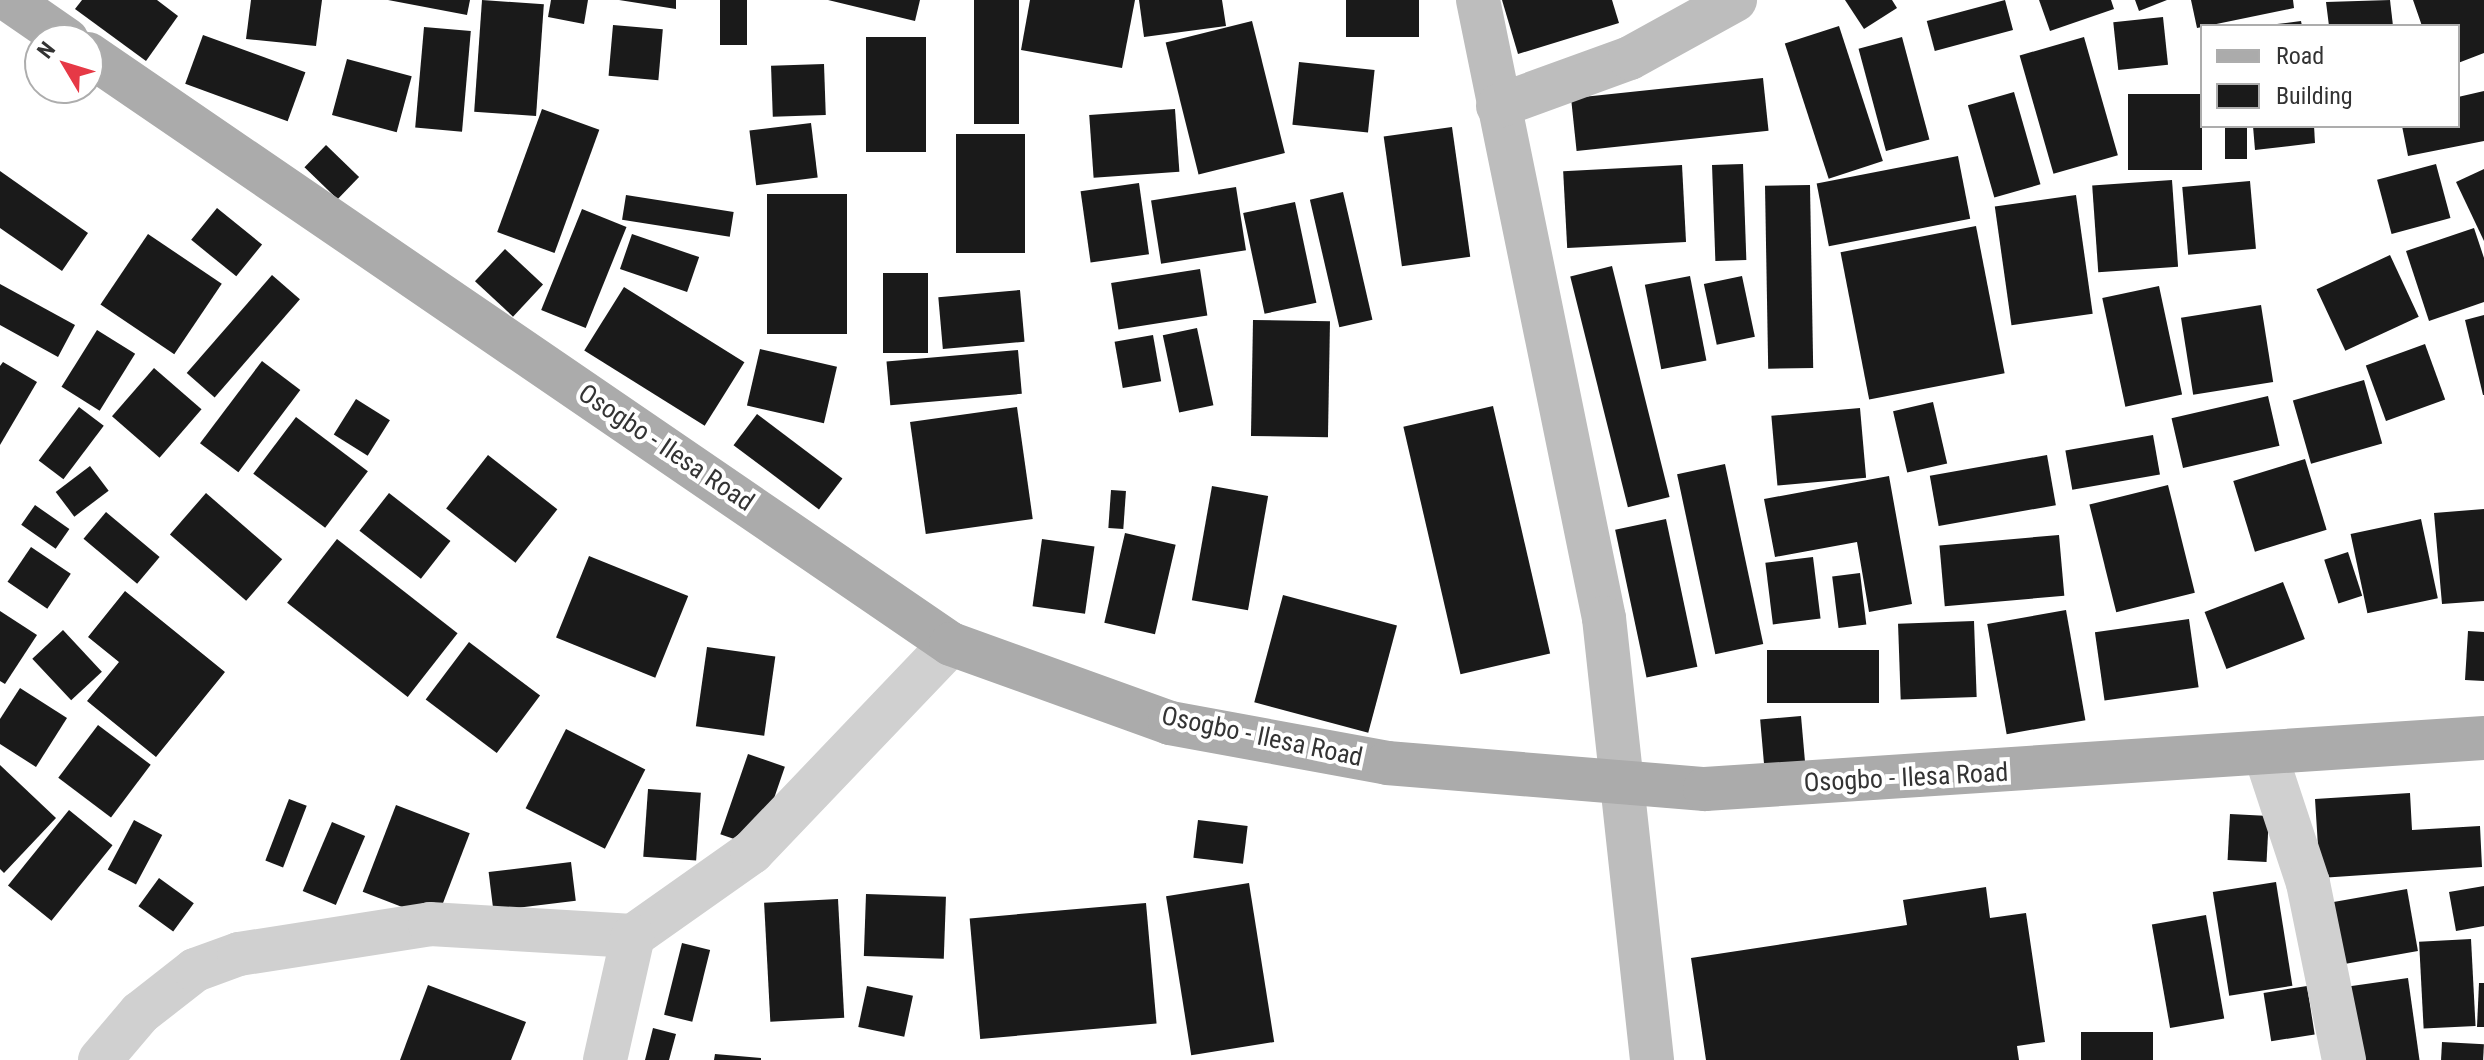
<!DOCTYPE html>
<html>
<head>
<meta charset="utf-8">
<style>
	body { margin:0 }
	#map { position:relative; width:2484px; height:1060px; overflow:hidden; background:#fff; font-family:"Roboto Condensed",sans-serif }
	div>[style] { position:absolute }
	.building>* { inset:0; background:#1a1a1a; transform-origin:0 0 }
	.minor>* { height:44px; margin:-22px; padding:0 22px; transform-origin:22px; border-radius:22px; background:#d0d0d0 }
	.secondary>* { height:44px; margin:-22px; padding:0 22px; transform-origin:22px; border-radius:22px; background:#bdbdbd }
	.primary>* { height:44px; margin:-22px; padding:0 22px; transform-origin:22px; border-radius:22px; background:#ababab }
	span { translate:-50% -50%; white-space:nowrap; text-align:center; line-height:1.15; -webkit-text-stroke:8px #fff; paint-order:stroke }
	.street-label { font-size:26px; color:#333 }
	.legend { position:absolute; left:2200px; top:24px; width:260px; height:104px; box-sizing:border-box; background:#fff; border:2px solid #adadad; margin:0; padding:10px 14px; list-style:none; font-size:24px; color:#333 }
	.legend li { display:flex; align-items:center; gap:16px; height:40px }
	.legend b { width:40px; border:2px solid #adadad }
	.north { position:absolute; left:24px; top:24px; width:80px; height:80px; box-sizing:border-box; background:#fff; border:2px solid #adadad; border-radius:50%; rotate:308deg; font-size:22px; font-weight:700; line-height:32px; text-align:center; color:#333 }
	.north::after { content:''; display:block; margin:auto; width:28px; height:36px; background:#e63946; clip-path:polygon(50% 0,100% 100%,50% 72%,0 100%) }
</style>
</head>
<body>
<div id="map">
	<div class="building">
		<div style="clip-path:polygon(82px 0,157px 0,178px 16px,146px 61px,75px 9px)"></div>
		<div style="clip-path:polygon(251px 0,322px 0,316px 46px,246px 39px)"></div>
		<div style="clip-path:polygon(388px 0,470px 0,467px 15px)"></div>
		<div style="left:482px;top:0;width:62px;height:112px;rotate:4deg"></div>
		<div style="clip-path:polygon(551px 0,588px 0,584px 24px,548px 17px)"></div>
		<div style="clip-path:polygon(619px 0,676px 0,676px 9px)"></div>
		<div style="left:720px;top:0;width:27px;height:45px"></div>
		<div style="clip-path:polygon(828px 0,920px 0,915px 21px)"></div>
		<div style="left:974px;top:0;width:45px;height:124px"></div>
		<div style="clip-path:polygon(1030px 0,1135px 0,1122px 68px,1021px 50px)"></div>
		<div style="clip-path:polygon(1139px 0,1222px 0,1226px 26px,1144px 37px)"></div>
		<div style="left:1346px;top:0;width:73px;height:37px"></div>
		<div style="clip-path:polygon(1502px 0,1612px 0,1619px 23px,1518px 54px)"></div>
		<div style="clip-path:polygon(1845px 0,1892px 0,1897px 8px,1864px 29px)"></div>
		<div style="left:2005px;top:0;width:31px;height:81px;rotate:75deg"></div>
		<div style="clip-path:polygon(2039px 0,2111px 0,2114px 9px,2050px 31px)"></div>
		<div style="clip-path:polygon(2135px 0,2167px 0,2139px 11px)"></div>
		<div style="clip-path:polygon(2191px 0,2293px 0,2294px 8px,2197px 28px)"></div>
		<div style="clip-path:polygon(2390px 0,2393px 26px,2329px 26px,2326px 2px)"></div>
		<div style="clip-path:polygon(2413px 0,2484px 0,2484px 53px,2458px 63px,2458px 26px,2422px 26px)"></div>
		<div style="left:2163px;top:17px;width:48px;height:50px;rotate:84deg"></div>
		<div style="left:1252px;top:21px;width:136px;height:89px;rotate:76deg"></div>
		<div style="clip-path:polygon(2301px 21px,2302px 26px,2277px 26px,2277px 24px)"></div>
		<div style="left:613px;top:25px;width:50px;height:51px;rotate:5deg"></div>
		<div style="left:1839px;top:26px;width:142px;height:57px;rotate:72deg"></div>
		<div style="left:424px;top:27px;width:47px;height:101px;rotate:5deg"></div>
		<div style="left:203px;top:35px;width:109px;height:52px;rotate:20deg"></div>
		<div style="left:926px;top:37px;width:115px;height:60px;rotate:90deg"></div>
		<div style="left:1902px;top:37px;width:106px;height:45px;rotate:75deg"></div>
		<div style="left:2084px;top:37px;width:123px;height:67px;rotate:74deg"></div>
		<div style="left:347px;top:59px;width:67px;height:58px;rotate:15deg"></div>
		<div style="left:1299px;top:62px;width:76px;height:63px;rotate:6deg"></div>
		<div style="left:824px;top:64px;width:51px;height:53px;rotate:88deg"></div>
		<div style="left:1763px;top:78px;width:53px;height:193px;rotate:84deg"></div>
		<div style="clip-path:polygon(2484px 91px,2484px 141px,2408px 156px,2402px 126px,2458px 126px,2458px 97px)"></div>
		<div style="left:2014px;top:92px;width:96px;height:48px;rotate:74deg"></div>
		<div style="left:2128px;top:94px;width:74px;height:76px"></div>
		<div style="left:542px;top:109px;width:61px;height:131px;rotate:20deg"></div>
		<div style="left:1175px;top:109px;width:63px;height:86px;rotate:86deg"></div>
		<div style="left:811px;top:123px;width:55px;height:62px;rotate:83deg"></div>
		<div style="left:2225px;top:126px;width:22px;height:33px"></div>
		<div style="clip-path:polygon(2253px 126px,2314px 126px,2315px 143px,2255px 150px)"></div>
		<div style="left:1452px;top:127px;width:131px;height:69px;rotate:82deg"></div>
		<div style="left:1025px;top:134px;width:119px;height:69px;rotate:90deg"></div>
		<div style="left:326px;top:145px;width:46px;height:31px;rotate:44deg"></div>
		<div style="left:1958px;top:156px;width:64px;height:144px;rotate:79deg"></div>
		<div style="left:1743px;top:164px;width:96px;height:31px;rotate:88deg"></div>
		<div style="left:2436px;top:164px;width:56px;height:61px;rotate:75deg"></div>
		<div style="left:1682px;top:165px;width:77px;height:119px;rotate:87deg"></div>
		<div style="clip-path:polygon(2484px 169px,2484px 241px,2456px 182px)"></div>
		<div style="clip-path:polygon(0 171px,88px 233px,62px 271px,0 228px)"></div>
		<div style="left:2172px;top:180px;width:87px;height:80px;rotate:86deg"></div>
		<div style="left:2250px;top:181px;width:68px;height:68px;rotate:85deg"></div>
		<div style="left:1139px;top:183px;width:72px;height:59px;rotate:82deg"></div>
		<div style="left:1810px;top:185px;width:183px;height:45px;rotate:89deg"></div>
		<div style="left:1236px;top:187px;width:64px;height:86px;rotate:81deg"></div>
		<div style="left:1343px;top:192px;width:131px;height:34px;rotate:77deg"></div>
		<div style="left:767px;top:194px;width:80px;height:140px"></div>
		<div style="left:626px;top:195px;width:109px;height:25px;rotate:9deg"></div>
		<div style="left:2076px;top:195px;width:120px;height:82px;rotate:82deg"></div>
		<div style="left:1295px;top:202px;width:103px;height:53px;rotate:78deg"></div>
		<div style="left:217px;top:208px;width:58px;height:41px;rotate:39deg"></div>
		<div style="left:582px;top:209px;width:48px;height:109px;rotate:22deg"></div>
		<div style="left:1976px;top:226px;width:150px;height:138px;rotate:79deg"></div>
		<div style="clip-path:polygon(2474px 228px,2484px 258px,2484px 302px,2429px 321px,2406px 251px)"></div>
		<div style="left:148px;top:234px;width:89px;height:85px;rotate:34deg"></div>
		<div style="left:632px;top:234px;width:71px;height:37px;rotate:19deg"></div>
		<div style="left:505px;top:249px;width:52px;height:44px;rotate:43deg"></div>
		<div style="left:2390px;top:255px;width:68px;height:81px;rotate:65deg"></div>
		<div style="left:1612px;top:266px;width:238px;height:43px;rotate:76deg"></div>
		<div style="left:1200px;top:269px;width:47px;height:90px;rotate:81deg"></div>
		<div style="left:883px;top:273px;width:45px;height:80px"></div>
		<div style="left:272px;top:275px;width:37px;height:130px;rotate:41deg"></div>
		<div style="left:1690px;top:276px;width:86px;height:46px;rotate:79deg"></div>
		<div style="left:1742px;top:276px;width:62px;height:39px;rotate:78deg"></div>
		<div style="clip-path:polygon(0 284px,75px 325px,58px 357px,0 325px)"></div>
		<div style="left:2159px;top:286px;width:111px;height:58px;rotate:78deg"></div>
		<div style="left:624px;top:287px;width:142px;height:75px;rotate:32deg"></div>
		<div style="left:1020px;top:290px;width:52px;height:82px;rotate:85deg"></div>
		<div style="left:2261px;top:305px;width:78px;height:81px;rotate:81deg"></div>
		<div style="clip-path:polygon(2484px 315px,2484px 395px,2483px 395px,2465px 320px)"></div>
		<div style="left:1253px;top:320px;width:77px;height:116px;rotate:1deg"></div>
		<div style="left:1197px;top:328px;width:79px;height:35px;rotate:78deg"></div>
		<div style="left:97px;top:330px;width:45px;height:67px;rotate:32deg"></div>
		<div style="left:1153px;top:335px;width:47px;height:39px;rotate:80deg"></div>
		<div style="left:2425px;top:344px;width:59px;height:63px;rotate:70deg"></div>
		<div style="left:760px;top:349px;width:79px;height:58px;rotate:13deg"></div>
		<div style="left:1018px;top:350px;width:44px;height:132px;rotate:85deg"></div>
		<div style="left:262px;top:361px;width:48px;height:103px;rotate:37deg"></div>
		<div style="clip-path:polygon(3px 362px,37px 382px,0 445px,0 366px)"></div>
		<div style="left:154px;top:368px;width:63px;height:64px;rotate:41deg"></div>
		<div style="left:2364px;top:380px;width:66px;height:74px;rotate:74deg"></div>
		<div style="left:2268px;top:396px;width:51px;height:99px;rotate:77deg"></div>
		<div style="left:356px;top:399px;width:40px;height:42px;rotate:32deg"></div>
		<div style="left:1933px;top:402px;width:63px;height:41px;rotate:77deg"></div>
		<div style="left:1493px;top:406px;width:254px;height:92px;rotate:77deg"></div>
		<div style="left:79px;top:407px;width:31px;height:67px;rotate:37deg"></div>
		<div style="left:1017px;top:407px;width:113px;height:108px;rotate:82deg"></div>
		<div style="left:1860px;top:408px;width:70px;height:89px;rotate:85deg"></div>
		<div style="left:757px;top:414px;width:107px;height:39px;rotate:37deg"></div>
		<div style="left:296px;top:417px;width:90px;height:71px;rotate:37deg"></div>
		<div style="left:2153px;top:435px;width:40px;height:89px;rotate:80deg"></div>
		<div style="left:488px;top:455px;width:88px;height:68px;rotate:38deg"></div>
		<div style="left:2047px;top:455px;width:51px;height:119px;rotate:80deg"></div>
		<div style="left:2305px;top:459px;width:74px;height:75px;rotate:73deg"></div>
		<div style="left:1725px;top:464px;width:184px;height:49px;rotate:78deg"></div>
		<div style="left:90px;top:466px;width:31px;height:43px;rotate:53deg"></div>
		<div style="clip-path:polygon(1889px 476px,1912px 604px,1869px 612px,1857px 542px,1775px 557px,1764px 499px)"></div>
		<div style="left:2168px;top:485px;width:111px;height:81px;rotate:76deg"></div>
		<div style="left:1212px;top:486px;width:57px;height:116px;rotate:10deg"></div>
		<div style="left:1111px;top:490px;width:15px;height:38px;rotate:4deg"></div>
		<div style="left:206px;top:493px;width:101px;height:55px;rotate:41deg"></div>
		<div style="left:389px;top:493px;width:78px;height:48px;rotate:38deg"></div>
		<div style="left:35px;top:505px;width:42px;height:24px;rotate:35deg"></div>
		<div style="clip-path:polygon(2484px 509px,2484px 601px,2442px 604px,2434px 513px)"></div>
		<div style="left:106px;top:512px;width:70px;height:35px;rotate:40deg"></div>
		<div style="left:1666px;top:519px;width:151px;height:52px;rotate:78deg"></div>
		<div style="left:2421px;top:519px;width:81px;height:72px;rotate:78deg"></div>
		<div style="left:1125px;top:533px;width:52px;height:92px;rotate:13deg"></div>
		<div style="left:2059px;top:535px;width:61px;height:120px;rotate:85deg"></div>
		<div style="left:337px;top:539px;width:153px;height:81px;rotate:38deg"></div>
		<div style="left:1042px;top:539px;width:53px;height:68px;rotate:8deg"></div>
		<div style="left:31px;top:547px;width:48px;height:42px;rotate:34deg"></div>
		<div style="left:2348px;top:552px;width:46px;height:25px;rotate:72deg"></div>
		<div style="left:589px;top:556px;width:107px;height:88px;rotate:22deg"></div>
		<div style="left:1813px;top:557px;width:62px;height:48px;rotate:83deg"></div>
		<div style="left:1860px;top:573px;width:52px;height:28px;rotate:83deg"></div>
		<div style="left:2283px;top:582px;width:61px;height:84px;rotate:69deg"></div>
		<div style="clip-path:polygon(125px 591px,225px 672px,156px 757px,87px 701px,119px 662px,88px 637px)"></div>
		<div style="left:1283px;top:595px;width:118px;height:111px;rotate:15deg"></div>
		<div style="left:2066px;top:610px;width:112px;height:80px;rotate:80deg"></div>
		<div style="clip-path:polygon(0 611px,37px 635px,5px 684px,0 681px)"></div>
		<div style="left:2189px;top:619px;width:69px;height:95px;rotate:82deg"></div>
		<div style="left:1974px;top:621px;width:76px;height:76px;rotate:88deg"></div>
		<div style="left:63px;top:630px;width:57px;height:42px;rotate:47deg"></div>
		<div style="clip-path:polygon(2468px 631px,2484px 632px,2484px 681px,2465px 680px)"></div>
		<div style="left:469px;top:642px;width:89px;height:72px;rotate:37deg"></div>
		<div style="left:707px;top:647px;width:69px;height:80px;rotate:8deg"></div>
		<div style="left:1767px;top:650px;width:112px;height:53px"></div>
		<div style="clip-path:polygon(20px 688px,67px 718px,36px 767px,0 744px,0 719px)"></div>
		<div style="left:1801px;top:716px;width:46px;height:41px;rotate:85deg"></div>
		<div style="left:98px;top:725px;width:66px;height:66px;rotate:37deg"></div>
		<div style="left:566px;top:729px;width:89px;height:89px;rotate:27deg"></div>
		<div style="left:748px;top:754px;width:39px;height:85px;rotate:19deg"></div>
		<div style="clip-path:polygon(0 765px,56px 818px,4px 873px,0 869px)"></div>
		<div style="left:648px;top:789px;width:53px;height:68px;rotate:4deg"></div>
		<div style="clip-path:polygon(2410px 793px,2412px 830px,2480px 826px,2482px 867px,2320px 878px,2315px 799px)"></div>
		<div style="left:289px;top:799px;width:19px;height:66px;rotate:21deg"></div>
		<div style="left:396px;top:805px;width:79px;height:93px;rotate:21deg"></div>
		<div style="left:69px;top:810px;width:56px;height:97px;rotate:39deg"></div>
		<div style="left:2230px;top:814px;width:39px;height:46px;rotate:3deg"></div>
		<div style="left:134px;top:820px;width:32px;height:56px;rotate:28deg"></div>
		<div style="left:1198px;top:820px;width:50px;height:38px;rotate:7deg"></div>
		<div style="left:332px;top:822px;width:36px;height:75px;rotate:23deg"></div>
		<div style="left:571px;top:862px;width:39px;height:83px;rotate:83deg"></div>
		<div style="left:159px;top:878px;width:43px;height:35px;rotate:36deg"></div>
		<div style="left:2276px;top:882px;width:105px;height:64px;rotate:81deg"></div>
		<div style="left:1249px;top:883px;width:161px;height:84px;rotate:81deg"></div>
		<div style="clip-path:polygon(2484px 886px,2484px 926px,2456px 931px,2449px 892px)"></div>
		<div style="clip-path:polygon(1986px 887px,1990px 918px,2026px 913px,2045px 1042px,2017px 1046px,2019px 1060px,1706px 1060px,1691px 958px,1907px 925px,1903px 900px)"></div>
		<div style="left:2407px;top:889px;width:63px;height:86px;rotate:80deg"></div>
		<div style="left:866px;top:894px;width:80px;height:62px;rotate:2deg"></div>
		<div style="left:838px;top:899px;width:119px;height:74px;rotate:87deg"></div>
		<div style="left:1146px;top:903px;width:121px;height:177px;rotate:85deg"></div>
		<div style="left:2206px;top:915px;width:105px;height:55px;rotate:80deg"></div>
		<div style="left:2471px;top:939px;width:87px;height:52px;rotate:87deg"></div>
		<div style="left:682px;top:943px;width:29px;height:74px;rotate:14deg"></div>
		<div style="left:2408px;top:978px;width:83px;height:64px;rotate:82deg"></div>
		<div style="clip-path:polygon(2479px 983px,2484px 983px,2484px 1027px,2477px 1027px)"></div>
		<div style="clip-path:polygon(428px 985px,526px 1022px,511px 1060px,400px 1060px)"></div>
		<div style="left:867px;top:986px;width:47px;height:42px;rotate:12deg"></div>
		<div style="left:2307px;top:986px;width:49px;height:44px;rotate:81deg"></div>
		<div style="clip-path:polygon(653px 1028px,676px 1034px,669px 1060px,645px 1060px)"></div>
		<div style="left:2153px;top:1032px;width:28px;height:72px;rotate:90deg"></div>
		<div style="left:2442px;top:1042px;width:42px;height:18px;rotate:3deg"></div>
		<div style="clip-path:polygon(715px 1054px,761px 1058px,761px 1060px,714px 1060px)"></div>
	</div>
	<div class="minor">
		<div style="left:2266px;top:756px;width:134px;rotate:71.7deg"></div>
		<div style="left:2308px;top:883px;width:181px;rotate:78.5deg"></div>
		<div style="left:100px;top:1060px;width:62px;rotate:-49.6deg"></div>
		<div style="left:140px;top:1013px;width:70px;rotate:-38deg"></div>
		<div style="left:195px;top:970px;width:47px;rotate:-20deg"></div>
		<div style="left:239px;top:954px;width:193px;rotate:-8.9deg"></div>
		<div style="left:430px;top:924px;width:203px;rotate:3.4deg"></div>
		<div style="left:633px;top:936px;width:146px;rotate:-35.2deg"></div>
		<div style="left:752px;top:852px;width:288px;rotate:-46.3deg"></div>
		<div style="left:605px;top:1060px;width:127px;rotate:-77.3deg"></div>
	</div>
	<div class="secondary">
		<div style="left:1478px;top:0;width:631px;rotate:78.48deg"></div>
		<div style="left:1604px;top:618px;width:445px;rotate:83.8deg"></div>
		<div style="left:1498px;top:106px;width:140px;rotate:-20deg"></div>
		<div style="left:1630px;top:58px;width:120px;rotate:-28.9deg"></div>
	</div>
	<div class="primary">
		<div style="left:9px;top:0;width:70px;rotate:34.6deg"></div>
		<div style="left:88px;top:54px;width:1045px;rotate:34.36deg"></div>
		<div style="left:951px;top:644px;width:233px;rotate:19.8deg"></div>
		<div style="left:1170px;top:723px;width:221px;rotate:10.4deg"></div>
		<div style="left:1387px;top:763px;width:319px;rotate:4.7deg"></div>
		<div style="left:1705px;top:789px;width:781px;rotate:-3.75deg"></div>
	</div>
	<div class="street-label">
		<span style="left:666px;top:448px;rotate:34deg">Osogbo - Ilesa Road</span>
		<span style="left:1262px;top:737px;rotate:12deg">Osogbo - Ilesa Road</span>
		<span style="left:1906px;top:778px;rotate:-3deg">Osogbo - Ilesa Road</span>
	</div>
	<ul class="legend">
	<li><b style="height:10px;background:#ababab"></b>Road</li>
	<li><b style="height:22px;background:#1a1a1a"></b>Building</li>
	</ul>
	<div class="north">N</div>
</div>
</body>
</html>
